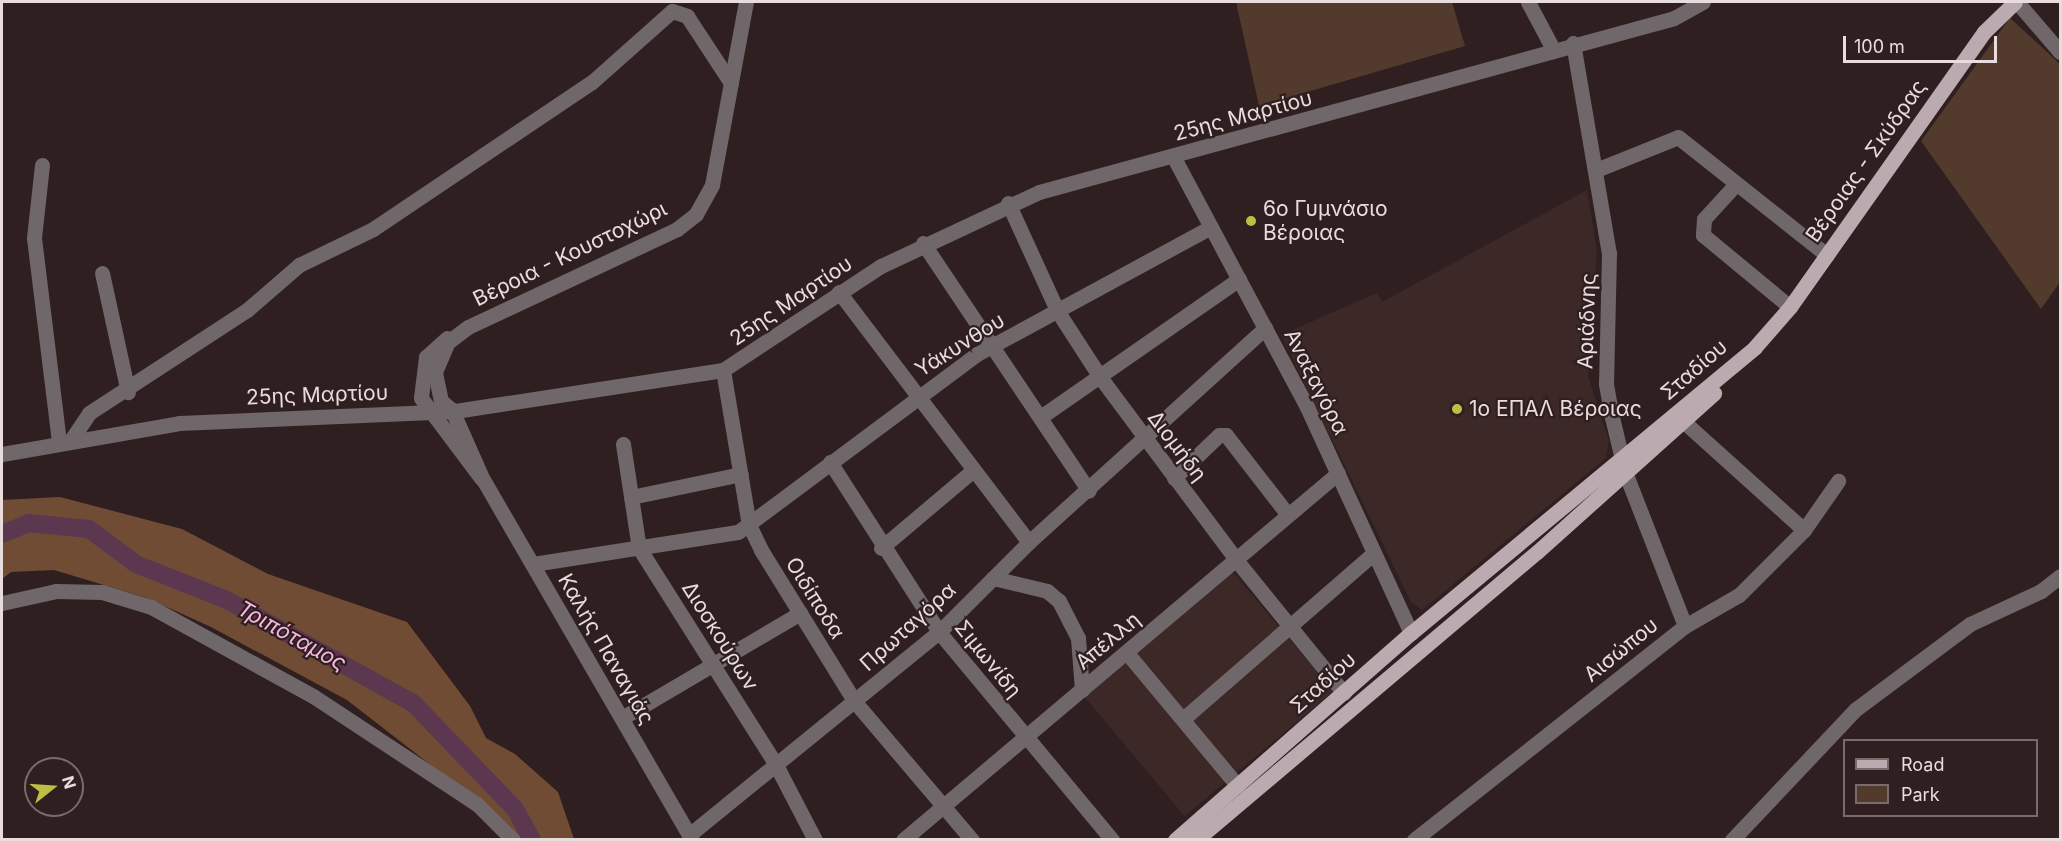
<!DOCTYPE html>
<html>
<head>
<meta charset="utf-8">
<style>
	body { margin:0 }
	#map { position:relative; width:2062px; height:841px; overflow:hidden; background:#2f1f20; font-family:Inter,sans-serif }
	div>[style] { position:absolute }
	.built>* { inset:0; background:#3d2828; transform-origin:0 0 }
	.green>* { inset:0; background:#523b2c }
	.forest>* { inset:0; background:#714c34 }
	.river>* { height:18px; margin:-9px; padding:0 9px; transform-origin:9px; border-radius:9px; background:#5c3850 }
	.minor>* { height:15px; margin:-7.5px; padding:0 7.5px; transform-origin:7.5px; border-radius:7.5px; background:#6f6769 }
	.major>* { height:15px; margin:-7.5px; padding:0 7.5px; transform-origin:7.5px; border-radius:7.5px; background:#bbaaaf }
	.dots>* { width:16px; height:16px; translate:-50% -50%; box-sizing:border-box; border:3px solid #2f1f20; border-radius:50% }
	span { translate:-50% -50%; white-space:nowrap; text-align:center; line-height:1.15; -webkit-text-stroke:4.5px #2f1f20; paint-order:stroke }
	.street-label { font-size:21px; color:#e8dcdc }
	.poi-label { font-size:21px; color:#e8dcdc }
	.left { translate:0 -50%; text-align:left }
	.water-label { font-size:22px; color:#f8b6e0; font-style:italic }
	.frame { position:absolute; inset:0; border:3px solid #e8dcdc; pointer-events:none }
	.legend { position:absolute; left:1843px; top:739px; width:195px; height:78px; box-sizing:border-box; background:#2f1f20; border:2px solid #796b6b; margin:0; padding:8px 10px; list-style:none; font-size:18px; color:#e8dcdc }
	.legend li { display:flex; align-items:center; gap:12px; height:30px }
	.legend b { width:30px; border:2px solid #796b6b }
	.north { position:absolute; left:24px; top:757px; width:60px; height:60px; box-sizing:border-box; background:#2f1f20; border:2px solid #796b6b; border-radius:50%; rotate:73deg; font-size:16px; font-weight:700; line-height:24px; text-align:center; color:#e8dcdc }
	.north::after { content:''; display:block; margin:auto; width:21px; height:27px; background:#bdbf43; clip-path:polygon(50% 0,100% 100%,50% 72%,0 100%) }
	.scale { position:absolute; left:1843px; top:36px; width:154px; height:27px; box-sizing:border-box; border:3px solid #e8dcdc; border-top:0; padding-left:8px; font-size:18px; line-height:21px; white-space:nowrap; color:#e8dcdc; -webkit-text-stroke:4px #2f1f20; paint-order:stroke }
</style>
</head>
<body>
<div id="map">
	<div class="built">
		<div style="clip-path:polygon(1587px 190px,1597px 251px,1588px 376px,1609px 441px,1606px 458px,1422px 610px,1411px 602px,1281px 335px,1377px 293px,1382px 302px)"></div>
		<div style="left:1233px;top:572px;width:156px;height:194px;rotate:50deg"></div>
	</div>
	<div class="green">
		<div style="clip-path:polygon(1236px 2px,1452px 2px,1465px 46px,1259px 106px)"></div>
		<div style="clip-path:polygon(2010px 18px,2060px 64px,2060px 282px,2041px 309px,1921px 141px)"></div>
	</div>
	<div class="forest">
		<div style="clip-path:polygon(60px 497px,182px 529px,268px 574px,407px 622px,470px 706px,486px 738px,515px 754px,558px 792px,574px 839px,513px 839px,499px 818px,347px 700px,211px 627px,147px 598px,54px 570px,11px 572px,2px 579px,2px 500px)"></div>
	</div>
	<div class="river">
		<div style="left:2px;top:534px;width:29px;rotate:-22deg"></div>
		<div style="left:29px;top:523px;width:60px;rotate:5.7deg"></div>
		<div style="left:89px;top:529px;width:59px;rotate:36.7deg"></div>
		<div style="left:136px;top:564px;width:98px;rotate:21.6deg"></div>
		<div style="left:227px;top:600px;width:213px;rotate:29deg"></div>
		<div style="left:413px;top:703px;width:147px;rotate:46.1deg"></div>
		<div style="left:515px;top:809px;width:35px;rotate:61deg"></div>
	</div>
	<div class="minor">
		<div style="left:1528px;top:2px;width:53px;rotate:62deg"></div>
		<div style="left:2017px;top:2px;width:66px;rotate:49.3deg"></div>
		<div style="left:1573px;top:43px;width:213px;rotate:80.3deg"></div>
		<div style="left:1609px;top:253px;width:131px;rotate:91.3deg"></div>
		<div style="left:1606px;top:384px;width:34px;rotate:80deg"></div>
		<div style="left:1612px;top:417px;width:57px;rotate:76.7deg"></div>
		<div style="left:1625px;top:472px;width:165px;rotate:68.7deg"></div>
		<div style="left:1173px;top:156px;width:285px;rotate:61.9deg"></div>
		<div style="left:1307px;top:407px;width:249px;rotate:65.3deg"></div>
		<div style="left:42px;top:165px;width:73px;rotate:96.3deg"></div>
		<div style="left:34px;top:238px;width:206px;rotate:83deg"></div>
		<div style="left:1596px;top:170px;width:88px;rotate:-21.9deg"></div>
		<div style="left:1678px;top:137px;width:190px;rotate:38.4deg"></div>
		<div style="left:1735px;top:185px;width:46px;rotate:132.4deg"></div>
		<div style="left:1704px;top:219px;width:16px;rotate:94deg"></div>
		<div style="left:1703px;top:235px;width:113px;rotate:39.6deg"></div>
		<div style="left:1008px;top:203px;width:120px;rotate:65.4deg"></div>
		<div style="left:1058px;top:312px;width:77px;rotate:57.1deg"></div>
		<div style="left:1100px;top:377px;width:229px;rotate:53.3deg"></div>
		<div style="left:1237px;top:561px;width:170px;rotate:51deg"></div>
		<div style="left:923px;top:243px;width:298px;rotate:56.2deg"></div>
		<div style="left:102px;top:273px;width:122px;rotate:77.7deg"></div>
		<div style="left:839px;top:292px;width:314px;rotate:52.8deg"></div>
		<div style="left:447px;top:338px;width:28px;rotate:138deg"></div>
		<div style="left:426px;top:357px;width:41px;rotate:97deg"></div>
		<div style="left:421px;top:398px;width:100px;rotate:53.1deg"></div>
		<div style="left:723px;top:370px;width:157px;rotate:80.5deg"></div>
		<div style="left:749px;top:525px;width:28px;rotate:64deg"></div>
		<div style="left:761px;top:550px;width:179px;rotate:58.3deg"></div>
		<div style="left:855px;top:702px;width:181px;rotate:49.7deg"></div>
		<div style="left:1042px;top:416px;width:240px;rotate:-34.8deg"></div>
		<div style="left:1683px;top:421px;width:163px;rotate:42deg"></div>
		<div style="left:71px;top:440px;width:32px;rotate:-56deg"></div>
		<div style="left:89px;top:413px;width:189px;rotate:-33.1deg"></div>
		<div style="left:247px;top:310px;width:69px;rotate:-40.9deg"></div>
		<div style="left:299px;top:265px;width:82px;rotate:-25.9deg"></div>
		<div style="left:373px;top:229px;width:264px;rotate:-33.9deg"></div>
		<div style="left:592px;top:82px;width:107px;rotate:-41.6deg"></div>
		<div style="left:672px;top:11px;width:16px;rotate:18deg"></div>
		<div style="left:687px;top:16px;width:80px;rotate:56.7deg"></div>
		<div style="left:623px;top:444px;width:105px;rotate:81.3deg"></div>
		<div style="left:639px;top:548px;width:257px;rotate:57.7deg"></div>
		<div style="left:776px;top:765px;width:85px;rotate:62.5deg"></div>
		<div style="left:2px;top:454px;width:180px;rotate:-9.9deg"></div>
		<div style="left:179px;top:423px;width:276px;rotate:-2.5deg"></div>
		<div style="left:455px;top:411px;width:271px;rotate:-8.7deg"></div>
		<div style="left:723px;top:370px;width:189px;rotate:-33.4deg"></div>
		<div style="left:881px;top:266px;width:174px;rotate:-25.1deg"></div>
		<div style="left:1039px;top:192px;width:658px;rotate:-15.32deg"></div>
		<div style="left:1674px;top:18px;width:33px;rotate:-29deg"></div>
		<div style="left:830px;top:462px;width:202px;rotate:57.3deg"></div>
		<div style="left:939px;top:632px;width:271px;rotate:50.2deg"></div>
		<div style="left:1174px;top:478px;width:62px;rotate:-43.7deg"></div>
		<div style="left:1219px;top:435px;width:7px"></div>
		<div style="left:1226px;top:435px;width:101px;rotate:52.2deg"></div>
		<div style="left:631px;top:497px;width:112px;rotate:-11.8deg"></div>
		<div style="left:881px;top:548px;width:119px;rotate:-40.2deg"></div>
		<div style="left:533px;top:564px;width:207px;rotate:-8.9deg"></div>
		<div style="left:738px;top:532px;width:298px;rotate:-36.7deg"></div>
		<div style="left:977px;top:354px;width:266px;rotate:-28.5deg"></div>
		<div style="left:993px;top:578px;width:56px;rotate:13.5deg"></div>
		<div style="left:1047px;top:591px;width:16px;rotate:40deg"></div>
		<div style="left:1059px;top:601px;width:42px;rotate:62.8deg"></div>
		<div style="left:1078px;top:638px;width:52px;rotate:85.6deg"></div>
		<div style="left:2px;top:603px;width:55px;rotate:-12.5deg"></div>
		<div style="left:56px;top:591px;width:46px;rotate:1.2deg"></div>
		<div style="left:102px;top:592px;width:51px;rotate:17deg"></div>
		<div style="left:151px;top:607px;width:185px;rotate:28.8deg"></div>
		<div style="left:313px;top:696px;width:196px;rotate:33.4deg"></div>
		<div style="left:477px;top:804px;width:51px;rotate:45deg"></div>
		<div style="left:1127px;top:653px;width:173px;rotate:50.2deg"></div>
		<div style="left:622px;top:718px;width:207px;rotate:-30.5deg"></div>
		<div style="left:1183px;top:719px;width:253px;rotate:-41deg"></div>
		<div style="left:689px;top:835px;width:322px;rotate:-39.1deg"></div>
		<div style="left:939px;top:632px;width:127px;rotate:-45deg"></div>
		<div style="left:1029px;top:542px;width:319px;rotate:-42.2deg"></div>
		<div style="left:692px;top:840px;width:416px;rotate:-120.1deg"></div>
		<div style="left:483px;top:480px;width:77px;rotate:-113.9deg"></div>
		<div style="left:452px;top:410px;width:14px;rotate:-141deg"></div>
		<div style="left:441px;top:401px;width:30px;rotate:-102deg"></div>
		<div style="left:435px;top:372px;width:33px;rotate:-67deg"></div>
		<div style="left:448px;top:342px;width:25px;rotate:-37deg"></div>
		<div style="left:468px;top:327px;width:231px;rotate:-25.1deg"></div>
		<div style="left:677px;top:229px;width:24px;rotate:-38deg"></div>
		<div style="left:696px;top:214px;width:33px;rotate:-61deg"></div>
		<div style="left:712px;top:185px;width:186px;rotate:-79.5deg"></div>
		<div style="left:903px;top:840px;width:569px;rotate:-40.15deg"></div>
		<div style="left:1414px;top:840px;width:345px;rotate:-38.3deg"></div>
		<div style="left:1685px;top:626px;width:62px;rotate:-29.9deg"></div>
		<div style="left:1739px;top:595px;width:92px;rotate:-45deg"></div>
		<div style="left:1804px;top:530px;width:60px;rotate:-55.2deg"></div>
		<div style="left:1732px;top:840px;width:180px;rotate:-46.6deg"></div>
		<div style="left:1856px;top:709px;width:142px;rotate:-36.7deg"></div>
		<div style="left:1970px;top:624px;width:78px;rotate:-24.9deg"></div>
		<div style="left:2041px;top:591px;width:24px;rotate:-38deg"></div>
	</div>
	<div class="major">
		<div style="left:1175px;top:840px;width:314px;rotate:-41.3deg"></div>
		<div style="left:1411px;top:633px;width:447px;rotate:-39.7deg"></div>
		<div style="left:1755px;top:347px;width:53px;rotate:-48.8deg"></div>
		<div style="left:1790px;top:307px;width:337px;rotate:-54.8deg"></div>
		<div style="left:1984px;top:32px;width:43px;rotate:-44.1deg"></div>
		<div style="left:1196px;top:840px;width:446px;rotate:-40.2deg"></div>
		<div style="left:1537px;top:552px;width:238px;rotate:-41.9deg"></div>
	</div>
	<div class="dots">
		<div style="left:1251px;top:221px;background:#bdbf43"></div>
		<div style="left:1457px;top:409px;background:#bdbf43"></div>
	</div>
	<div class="street-label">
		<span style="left:1243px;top:116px;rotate:-15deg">25ης Μαρτίου</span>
		<span style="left:1866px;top:161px;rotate:-55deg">Βέροιας - Σκύδρας</span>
		<span style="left:570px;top:254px;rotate:-26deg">Βέροια - Κουστοχώρι</span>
		<span style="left:791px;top:301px;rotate:-34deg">25ης Μαρτίου</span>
		<span style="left:1587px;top:321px;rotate:-88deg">Αριάδνης</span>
		<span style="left:960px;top:345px;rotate:-32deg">Υάκυνθου</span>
		<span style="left:1694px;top:370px;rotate:-41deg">Σταδίου</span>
		<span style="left:1316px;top:382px;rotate:63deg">Αναξαγόρα</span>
		<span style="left:317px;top:395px;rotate:-2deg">25ης Μαρτίου</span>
		<span style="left:1177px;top:446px;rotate:53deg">Διομήδη</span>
		<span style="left:815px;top:598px;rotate:58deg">Οιδίποδα</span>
		<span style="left:908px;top:627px;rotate:-42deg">Πρωταγόρα</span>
		<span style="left:720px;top:636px;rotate:58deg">Διοσκούρων</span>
		<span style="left:1108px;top:641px;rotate:-40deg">Απέλλη</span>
		<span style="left:606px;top:649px;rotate:60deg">Καλής Παναγιάς</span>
		<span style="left:1621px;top:650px;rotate:-39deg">Αισώπου</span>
		<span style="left:988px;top:659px;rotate:51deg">Σιμωνίδη</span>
		<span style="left:1323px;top:683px;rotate:-42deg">Σταδίου</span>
	</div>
	<div class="poi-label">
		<span class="left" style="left:1263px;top:221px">6ο Γυμνάσιο<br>Βέροιας</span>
		<span class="left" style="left:1469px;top:409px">1ο ΕΠΑΛ Βέροιας</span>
	</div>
	<div class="water-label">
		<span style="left:292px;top:636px;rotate:29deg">Τριπόταμος</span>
	</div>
	<div class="frame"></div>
	<ul class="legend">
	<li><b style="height:8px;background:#bbaaaf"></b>Road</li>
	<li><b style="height:16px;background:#523b2c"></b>Park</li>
	</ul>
	<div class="north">N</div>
	<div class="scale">100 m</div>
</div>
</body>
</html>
